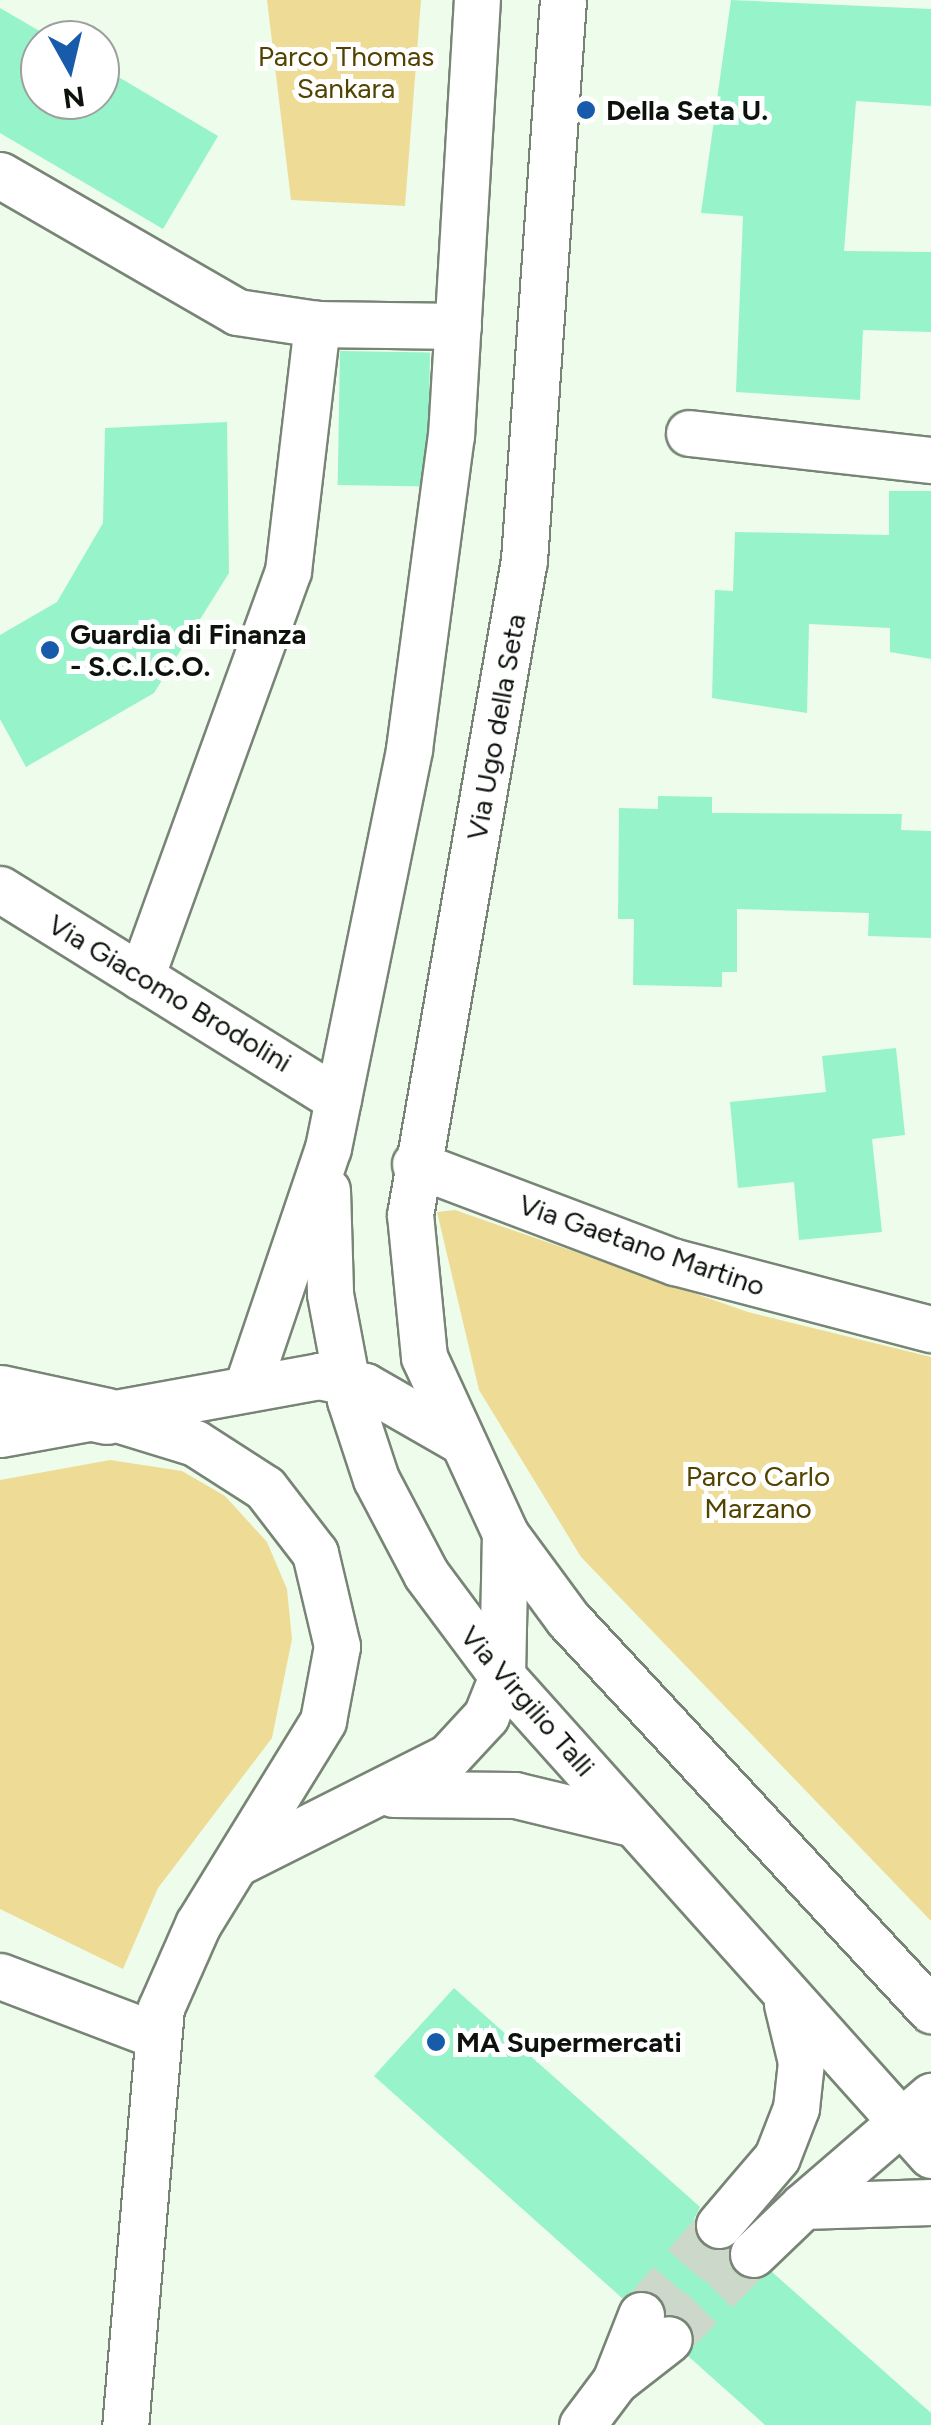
<!DOCTYPE html>
<html>
<head>
<meta charset="utf-8">
<style>
	body { margin:0 }
	#map { position:relative; width:931px; height:2425px; overflow:hidden; background:#eefceb; font-family:Figtree,sans-serif }
	div>[style] { position:absolute }
	.green>* { inset:0; background:#eedc96 }
	.building>* { inset:0; background:#97f3ca; transform-origin:0 0 }
	.minor-tunnel>* { height:45px; margin-top:-22.5px; transform-origin:0; background:repeating-linear-gradient(90deg,#ccd9ca 0 45px,transparent 0 67px) }
	.roads { filter:drop-shadow(2px 0 #788576) drop-shadow(-2px 0 #788576) drop-shadow(0 2px #788576) drop-shadow(0 -2px #788576) }
	.minor>* { height:45px; margin:-22.5px; padding:0 22.5px; transform-origin:22.5px; border-radius:22.5px; background:#fff }
	.major>* { height:55px; margin:-27.5px; padding:0 27.5px; transform-origin:27.5px; border-radius:27.5px; background:#fff }
	.dots>* { width:28px; height:28px; translate:-50% -50%; box-sizing:border-box; border:5px solid #fff; border-radius:50% }
	span { translate:-50% -50%; white-space:nowrap; text-align:center; line-height:1.15; -webkit-text-stroke:10px #fff; paint-order:stroke }
	.park-label { font-size:28px; color:#524300 }
	.poi-label { font-size:28px; color:#0d120c; font-weight:700 }
	.left { translate:0 -50%; text-align:left }
	.street-label { font-size:28px; color:#0d120c }
	.north { position:absolute; left:20px; top:20px; width:100px; height:100px; box-sizing:border-box; background:#fff; border:2px solid #9ea09e; border-radius:50%; rotate:172deg; font-size:28px; font-weight:700; line-height:40px; text-align:center; color:#0d120c }
	.north::after { content:''; display:block; margin:auto; width:35px; height:45px; background:#195bab; clip-path:polygon(50% 0,100% 100%,50% 72%,0 100%) }
</style>
</head>
<body>
<div id="map">
	<div class="green">
		<div style="clip-path:polygon(267px 0,421px 0,405px 206px,291px 200px)"></div>
		<div style="clip-path:polygon(455px 1210px,748px 1312px,931px 1357px,931px 1921px,581px 1557px,479px 1390px,437px 1212px)"></div>
		<div style="clip-path:polygon(110px 1460px,182px 1471px,225px 1496px,267px 1542px,287px 1589px,292px 1639px,272px 1738px,158px 1888px,123px 1969px,0 1909px,0 1480px)"></div>
	</div>
	<div class="building">
		<div style="clip-path:polygon(731px 0,931px 9px,931px 106px,856px 101px,844px 251px,931px 252px,931px 332px,863px 330px,860px 400px,736px 392px,743px 216px,701px 213px)"></div>
		<div style="clip-path:polygon(0 8px,55px 40px,40px 40px,40px 100px,100px 100px,100px 66px,218px 136px,163px 229px,0 133px)"></div>
		<div style="left:340px;top:351px;width:90px;height:134px;rotate:1deg"></div>
		<div style="clip-path:polygon(227px 422px,229px 573px,154px 693px,26px 767px,0 719px,0 635px,57px 602px,103px 523px,105px 428px)"></div>
		<div style="clip-path:polygon(889px 491px,931px 491px,931px 659px,890px 652px,890px 628px,809px 624px,807px 713px,712px 698px,715px 590px,733px 591px,735px 532px,889px 535px)"></div>
		<div style="clip-path:polygon(658px 796px,712px 797px,712px 813px,902px 814px,901px 830px,931px 831px,931px 938px,868px 936px,869px 913px,737px 909px,737px 972px,722px 972px,722px 987px,633px 985px,634px 919px,618px 919px,619px 808px,658px 809px)"></div>
		<div style="clip-path:polygon(896px 1048px,905px 1135px,872px 1139px,882px 1232px,799px 1240px,794px 1182px,738px 1188px,730px 1102px,826px 1092px,822px 1056px)"></div>
		<div style="clip-path:polygon(454px 1988px,700px 2207px,693px 2221px,701px 2244px,728px 2250px,745px 2279px,772px 2272px,931px 2413px,931px 2425px,765px 2425px,688px 2356px,689px 2322px,650px 2290px,622px 2298px,374px 2076px)"></div>
	</div>
	<div class="minor-tunnel">
		<div style="left:641px;top:2315px;width:119px;rotate:-49.1deg"></div>
		<div style="left:669px;top:2339px;width:120px;rotate:-45.3deg"></div>
	</div>
	<div class="roads">
		<div class="minor">
			<div style="left:0;top:175px;width:274px;rotate:30deg"></div>
			<div style="left:237px;top:312px;width:81px;rotate:8.5deg"></div>
			<div style="left:317px;top:324px;width:141px;rotate:0.8deg"></div>
			<div style="left:689px;top:433px;width:244px;rotate:6.4deg"></div>
			<div style="left:0;top:889px;width:398px;rotate:31.9deg"></div>
			<div style="left:141px;top:977px;width:432px;rotate:-70.1deg"></div>
			<div style="left:288px;top:571px;width:249px;rotate:-83.3deg"></div>
			<div style="left:415px;top:1164px;width:278px;rotate:20.7deg"></div>
			<div style="left:675px;top:1262px;width:265px;rotate:14.7deg"></div>
			<div style="left:327px;top:1190px;width:104px;rotate:88.3deg"></div>
			<div style="left:330px;top:1294px;width:108px;rotate:79.3deg"></div>
			<div style="left:350px;top:1400px;width:83px;rotate:71.8deg"></div>
			<div style="left:376px;top:1479px;width:107px;rotate:62.2deg"></div>
			<div style="left:426px;top:1574px;width:127px;rotate:53.3deg"></div>
			<div style="left:502px;top:1676px;width:643px;rotate:48.15deg"></div>
			<div style="left:248px;top:1384px;width:249px;rotate:-71.3deg"></div>
			<div style="left:328px;top:1148px;width:407px;rotate:-78.5deg"></div>
			<div style="left:409px;top:749px;width:316px;rotate:-82.4deg"></div>
			<div style="left:451px;top:436px;width:437px;rotate:-86.6deg"></div>
			<div style="left:107px;top:1416px;width:92px;rotate:17.1deg"></div>
			<div style="left:195px;top:1443px;width:83px;rotate:32.7deg"></div>
			<div style="left:265px;top:1488px;width:82px;rotate:52.4deg"></div>
			<div style="left:315px;top:1553px;width:96px;rotate:76.7deg"></div>
			<div style="left:337px;top:1646px;width:76px;rotate:100.6deg"></div>
			<div style="left:323px;top:1721px;width:238px;rotate:121.6deg"></div>
			<div style="left:198px;top:1924px;width:92px;rotate:113.8deg"></div>
			<div style="left:161px;top:2008px;width:419px;rotate:94.9deg"></div>
			<div style="left:0;top:1434px;width:324px;rotate:-10.3deg"></div>
			<div style="left:319px;top:1376px;width:47px;rotate:12.3deg"></div>
			<div style="left:365px;top:1386px;width:111px;rotate:29.8deg"></div>
			<div style="left:506px;top:1535px;width:104px;rotate:53.6deg"></div>
			<div style="left:568px;top:1619px;width:534px;rotate:47.13deg"></div>
			<div style="left:393px;top:1794px;width:122px;rotate:0.5deg"></div>
			<div style="left:515px;top:1795px;width:123px;rotate:13.6deg"></div>
			<div style="left:239px;top:1862px;width:234px;rotate:-26.7deg"></div>
			<div style="left:448px;top:1757px;width:56px;rotate:-47.2deg"></div>
			<div style="left:486px;top:1716px;width:43px;rotate:-68.2deg"></div>
			<div style="left:502px;top:1676px;width:143px;rotate:-88.8deg"></div>
			<div style="left:505px;top:1533px;width:194px;rotate:-114.7deg"></div>
			<div style="left:424px;top:1357px;width:143px;rotate:-95.6deg"></div>
			<div style="left:410px;top:1215px;width:665px;rotate:-80.13deg"></div>
			<div style="left:524px;top:560px;width:561px;rotate:-86.02deg"></div>
			<div style="left:0;top:1976px;width:166px;rotate:20.8deg"></div>
			<div style="left:803px;top:2206px;width:169px;rotate:-40.7deg"></div>
			<div style="left:719px;top:2225px;width:89px;rotate:-49.5deg"></div>
			<div style="left:777px;top:2157px;width:53px;rotate:-68.8deg"></div>
			<div style="left:796px;top:2108px;width:46px;rotate:-83.8deg"></div>
			<div style="left:801px;top:2062px;width:60px;rotate:-103.6deg"></div>
			<div style="left:753px;top:2254px;width:69px;rotate:-43.8deg"></div>
			<div style="left:803px;top:2206px;width:128px;rotate:-1.8deg"></div>
			<div style="left:615px;top:2381px;width:71px;rotate:-68.5deg"></div>
			<div style="left:582px;top:2425px;width:55px;rotate:-53.1deg"></div>
			<div style="left:615px;top:2381px;width:68px;rotate:-37.9deg"></div>
		</div>
		<div class="major">
			<div style="left:0;top:1393px;width:109px;rotate:12.1deg"></div>
		</div>
	</div>
	<div class="dots">
		<div style="left:586px;top:110px;background:#195bab"></div>
		<div style="left:50px;top:650px;background:#195bab"></div>
		<div style="left:436px;top:2042px;background:#195bab"></div>
	</div>
	<div class="park-label">
		<span style="left:346px;top:72px">Parco Thomas<br>Sankara</span>
		<span style="left:758px;top:1492px">Parco Carlo<br>Marzano</span>
	</div>
	<div class="poi-label">
		<span class="left" style="left:606px;top:110px">Della Seta U.</span>
		<span class="left" style="left:70px;top:650px">Guardia di Finanza<br>- S.C.I.C.O.</span>
		<span class="left" style="left:456px;top:2042px">MA Supermercati</span>
	</div>
	<div class="street-label">
		<span style="left:496px;top:727px;rotate:-80deg">Via Ugo della Seta</span>
		<span style="left:170px;top:993px;rotate:31deg">Via Giacomo Brodolini</span>
		<span style="left:642px;top:1245px;rotate:19deg">Via Gaetano Martino</span>
		<span style="left:528px;top:1701px;rotate:49deg">Via Virgilio Talli</span>
	</div>
	<div class="north">N</div>
</div>
</body>
</html>
